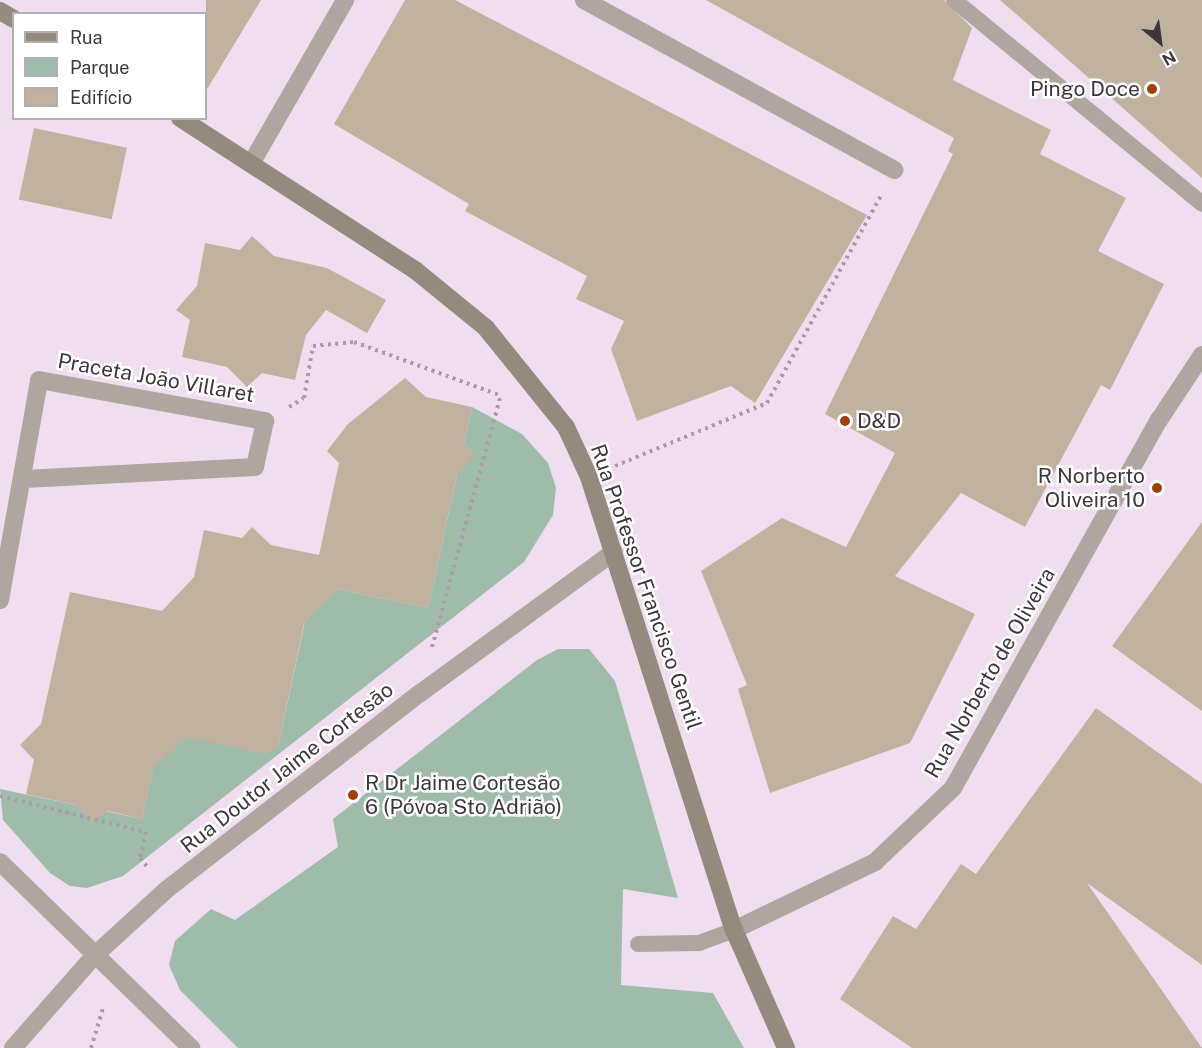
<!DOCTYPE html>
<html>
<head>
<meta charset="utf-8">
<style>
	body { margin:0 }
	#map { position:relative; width:1202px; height:1048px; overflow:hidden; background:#f0ddef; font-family:"Public Sans",sans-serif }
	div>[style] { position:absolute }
	.green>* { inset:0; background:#9fbcaa }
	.building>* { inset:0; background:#c1b29f; transform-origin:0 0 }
	.path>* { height:4px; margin-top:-2px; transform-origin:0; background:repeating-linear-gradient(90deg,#aa9ba9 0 3px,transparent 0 7.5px) }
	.lane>* { height:16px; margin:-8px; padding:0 8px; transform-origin:8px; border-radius:8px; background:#afa79f }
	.street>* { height:18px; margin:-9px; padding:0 9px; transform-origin:9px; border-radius:9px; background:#afa79f }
	.secondary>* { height:18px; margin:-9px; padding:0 9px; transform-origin:9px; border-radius:9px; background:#958a7e }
	.dots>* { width:16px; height:16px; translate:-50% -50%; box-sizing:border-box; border:3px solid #fff; border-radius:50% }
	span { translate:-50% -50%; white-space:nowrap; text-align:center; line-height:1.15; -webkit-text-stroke:5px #fff; paint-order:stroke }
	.poi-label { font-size:21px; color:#3e363d }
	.right { translate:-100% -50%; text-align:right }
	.left { translate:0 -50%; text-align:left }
	.street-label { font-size:21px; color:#3e363d }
	.legend { position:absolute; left:12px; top:12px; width:195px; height:108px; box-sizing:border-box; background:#fff; border:2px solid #b2afb1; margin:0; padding:8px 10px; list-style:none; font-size:18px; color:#3e363d }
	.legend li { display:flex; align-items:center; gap:12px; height:30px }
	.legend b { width:30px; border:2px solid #b2afb1 }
	.north { position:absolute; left:1130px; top:12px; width:60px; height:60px; -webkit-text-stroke:4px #fff; paint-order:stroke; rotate:151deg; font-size:16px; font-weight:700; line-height:24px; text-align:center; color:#3e363d }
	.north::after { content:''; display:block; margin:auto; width:21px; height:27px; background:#3e363d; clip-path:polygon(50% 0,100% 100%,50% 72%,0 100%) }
</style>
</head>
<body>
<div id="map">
	<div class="green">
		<div style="clip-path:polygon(472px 407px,522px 434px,548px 463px,556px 488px,553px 515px,524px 562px,123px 876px,87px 888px,70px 886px,50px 873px,3px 820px,0 789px,142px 819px,161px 731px,278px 747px,313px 584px,428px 608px)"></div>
		<div style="clip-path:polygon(558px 649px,589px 649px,615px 681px,678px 898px,623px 889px,621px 985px,713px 993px,744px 1048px,238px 1048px,180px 990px,169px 965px,175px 941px,211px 909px,235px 920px,338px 847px,333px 819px,537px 660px)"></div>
	</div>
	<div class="building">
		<div style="clip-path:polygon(206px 0,261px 0,206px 91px)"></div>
		<div style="clip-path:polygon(405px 0,455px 0,867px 215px,755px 403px,731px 386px,637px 421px,611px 349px,624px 321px,576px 299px,587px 276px,465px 211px,469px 204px,334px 124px)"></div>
		<div style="clip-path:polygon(706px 0,944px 0,972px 28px,953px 80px,1051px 130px,1040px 154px,1126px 198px,1098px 251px,1164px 284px,1110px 390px,1101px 385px,1025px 527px,961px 493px,895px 576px,975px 614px,910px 743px,770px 793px,738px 689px,747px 685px,701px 571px,782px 518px,846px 547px,895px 453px,825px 414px,953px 154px,948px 151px,954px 138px)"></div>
		<div style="clip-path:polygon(1000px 0,1202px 0,1202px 178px,1065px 57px)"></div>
		<div style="left:34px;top:128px;width:95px;height:73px;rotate:12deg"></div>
		<div style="clip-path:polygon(252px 236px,274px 256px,327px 268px,386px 300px,367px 333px,326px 310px,306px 335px,295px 380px,262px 373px,247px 387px,227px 367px,182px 357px,190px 320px,176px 310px,197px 286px,205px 243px,240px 250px)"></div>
		<div style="clip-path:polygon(405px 378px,426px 397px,472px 407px,464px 443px,475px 455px,457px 475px,428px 608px,337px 589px,304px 624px,278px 747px,266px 754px,186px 737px,153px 769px,142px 819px,107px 811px,94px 824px,76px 805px,26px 794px,34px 760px,20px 745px,41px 724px,70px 592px,162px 611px,194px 577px,204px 530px,242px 538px,252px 527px,271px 545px,319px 555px,339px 463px,327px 451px,348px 424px)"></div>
		<div style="clip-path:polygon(1202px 522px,1202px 711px,1112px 646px)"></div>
		<div style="clip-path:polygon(1096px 708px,1202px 784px,1202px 965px,1087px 883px,1202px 1048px,912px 1048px,840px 999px,893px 916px,916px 929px,961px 864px,976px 874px)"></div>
	</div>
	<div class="path">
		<div style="left:289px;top:407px;width:17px;rotate:-31deg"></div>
		<div style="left:304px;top:398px;width:53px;rotate:-80.2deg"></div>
		<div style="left:313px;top:346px;width:41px;rotate:-5.6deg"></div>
		<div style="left:354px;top:342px;width:155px;rotate:20deg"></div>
		<div style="left:615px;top:466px;width:165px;rotate:-22.5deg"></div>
		<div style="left:767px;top:403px;width:239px;rotate:-61.2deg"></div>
		<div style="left:432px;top:647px;width:262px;rotate:-74.7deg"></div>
		<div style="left:0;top:796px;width:150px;rotate:13.9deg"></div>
		<div style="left:146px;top:832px;width:27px;rotate:103deg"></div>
		<div style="left:140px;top:858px;width:13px;rotate:51deg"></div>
		<div style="left:91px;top:1048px;width:45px;rotate:-73.2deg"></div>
	</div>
	<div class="lane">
		<div style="left:954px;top:0;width:321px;rotate:39.4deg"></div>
		<div style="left:638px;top:944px;width:61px;rotate:-0.9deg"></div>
		<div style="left:699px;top:943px;width:37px;rotate:-20deg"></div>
	</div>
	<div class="street">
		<div style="left:584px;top:0;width:354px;rotate:28.7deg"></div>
		<div style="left:252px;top:162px;width:187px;rotate:-60.1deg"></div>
		<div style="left:0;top:600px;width:223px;rotate:-79.9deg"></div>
		<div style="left:39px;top:380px;width:230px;rotate:10.3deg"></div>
		<div style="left:265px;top:421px;width:47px;rotate:102.3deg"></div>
		<div style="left:255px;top:467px;width:231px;rotate:177deg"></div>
		<div style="left:0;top:862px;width:267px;rotate:44.2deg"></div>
		<div style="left:734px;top:930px;width:157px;rotate:-25.7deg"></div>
		<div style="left:875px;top:862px;width:108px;rotate:-43.5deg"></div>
		<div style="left:953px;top:788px;width:422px;rotate:-60.8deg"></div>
		<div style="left:1159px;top:420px;width:78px;rotate:-56.5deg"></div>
		<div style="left:13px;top:1048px;width:123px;rotate:-48.6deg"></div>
		<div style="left:94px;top:956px;width:98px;rotate:-42.5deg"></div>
		<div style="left:166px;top:890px;width:320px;rotate:-37.8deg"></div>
		<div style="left:419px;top:694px;width:241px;rotate:-36.1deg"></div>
	</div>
	<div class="secondary">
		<div style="left:0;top:11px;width:16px;rotate:30deg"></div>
		<div style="left:180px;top:118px;width:280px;rotate:32.9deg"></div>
		<div style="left:415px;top:270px;width:92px;rotate:39.2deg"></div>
		<div style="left:486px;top:328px;width:127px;rotate:51.1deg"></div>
		<div style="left:566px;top:427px;width:55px;rotate:65.3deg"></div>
		<div style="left:589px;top:477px;width:476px;rotate:72.3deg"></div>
		<div style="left:734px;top:930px;width:129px;rotate:66.2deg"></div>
	</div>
	<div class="dots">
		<div style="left:1152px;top:89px;background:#a23e09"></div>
		<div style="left:845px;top:421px;background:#a23e09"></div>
		<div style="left:1157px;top:488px;background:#a23e09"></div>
		<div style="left:353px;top:795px;background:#a23e09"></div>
	</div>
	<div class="poi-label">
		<span class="right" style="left:1140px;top:89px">Pingo Doce</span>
		<span class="left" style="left:857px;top:421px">D&amp;D</span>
		<span class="right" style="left:1145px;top:488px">R Norberto<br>Oliveira 10</span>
		<span class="left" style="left:365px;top:795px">R Dr Jaime Cortesão<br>6 (Póvoa Sto Adrião)</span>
	</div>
	<div class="street-label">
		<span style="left:156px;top:378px;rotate:10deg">Praceta João Villaret</span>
		<span style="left:646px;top:587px;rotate:71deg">Rua Professor Francisco Gentil</span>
		<span style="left:990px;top:673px;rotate:-60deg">Rua Norberto de Oliveira</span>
		<span style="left:287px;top:768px;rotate:-38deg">Rua Doutor Jaime Cortesão</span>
	</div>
	<ul class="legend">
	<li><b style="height:8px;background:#958a7e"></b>Rua</li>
	<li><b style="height:16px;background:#9fbcaa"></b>Parque</li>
	<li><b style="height:16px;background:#c1b29f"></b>Edifício</li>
	</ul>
	<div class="north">N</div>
</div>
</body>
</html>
